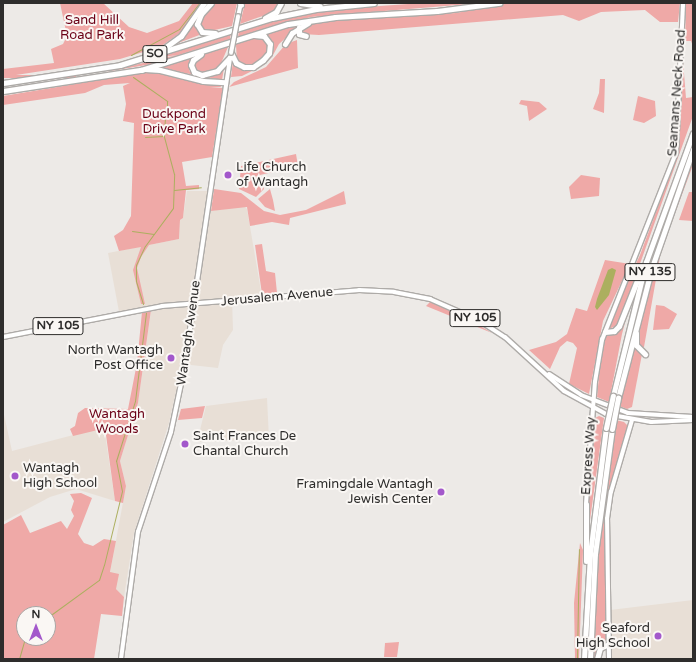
<!DOCTYPE html>
<html>
<head>
<meta charset="utf-8">
<style>
	body { margin:0 }
	#map { position:relative; width:696px; height:662px; overflow:hidden; background:#edeae7; font-family:"Varela Round",sans-serif }
	div>[style] { position:absolute }
	.built>* { inset:0; background:#e8dfd6 }
	.green>* { inset:0; background:#efa9a7; transform-origin:0 0 }
	.water>* { inset:0; background:#acaf5f }
	.stream>* { height:1px; margin:-0.5px; padding:0 0.5px; transform-origin:0.5px; border-radius:0.5px; background:#acaf5f }
	.roads { filter:drop-shadow(1px 0 #aeaba8) drop-shadow(-1px 0 #aeaba8) drop-shadow(0 1px #aeaba8) drop-shadow(0 -1px #aeaba8) }
	.secondary>* { height:3.5px; margin:-1.75px; padding:0 1.75px; transform-origin:1.75px; border-radius:1.75px; background:#fff }
	.primary>* { height:4px; margin:-2px; padding:0 2px; transform-origin:2px; border-radius:2px; background:#fff }
	.highway>* { height:5px; margin:-2.5px; padding:0 2.5px; transform-origin:2.5px; border-radius:2.5px; background:#fff }
	.bridges { filter:drop-shadow(1px 0 #aeaba8) drop-shadow(-1px 0 #aeaba8) drop-shadow(0 1px #aeaba8) drop-shadow(0 -1px #aeaba8) }
	.secondary-bridge>* { height:3.5px; margin:-1.75px; padding:0 1.75px; transform-origin:1.75px; border-radius:1.75px; background:#fff }
	.highway-bridge>* { height:5px; margin:-2.5px; padding:0 2.5px; transform-origin:2.5px; border-radius:2.5px; background:#fff }
	.dots>* { width:11px; height:11px; translate:-50% -50%; box-sizing:border-box; border:2px solid #faf7f4; border-radius:50% }
	span { translate:-50% -50%; white-space:nowrap; text-align:center; line-height:1.15; -webkit-text-stroke:4px #faf7f4; paint-order:stroke }
	.shield-label span { padding:1px 3px; background:#faf7f4; border:1px solid; border-radius:3px; -webkit-text-stroke-width:0 }
	.shield-label { font-size:12px; color:#2e2d2c; font-weight:700 }
	.park-label { font-size:13px; color:#6b0016 }
	.street-label { font-size:13px; color:#2e2d2c }
	.poi-label { font-size:13px; color:#2e2d2c }
	.left { translate:0 -50%; text-align:left }
	.right { translate:-100% -50%; text-align:right }
	.frame { position:absolute; inset:0; border:4px solid #2e2d2c; pointer-events:none }
	.north { position:absolute; left:16px; top:606px; width:40px; height:40px; box-sizing:border-box; background:#faf7f4; border:1px solid #a8a6a4; border-radius:50%; rotate:0deg; font-size:11px; font-weight:700; line-height:16px; text-align:center; color:#2e2d2c }
	.north::after { content:''; display:block; margin:auto; width:14px; height:18px; background:#a358cb; clip-path:polygon(50% 0,100% 100%,50% 72%,0 100%) }
</style>
</head>
<body>
<div id="map">
	<div class="built">
		<div style="clip-path:polygon(187px 191px,213px 191px,210px 211px,244px 206px,247px 209px,262px 297px,232px 299px,233px 330px,223px 345px,218px 368px,182px 364px,169px 423px,134px 533px,124px 597px,116px 589px,110px 573px,126px 486px,120px 461px,138px 403px,151px 311px,120px 317px,108px 253px,179px 239px,180px 220px,183px 218px)"></div>
		<div style="clip-path:polygon(267px 398px,269px 439px,197px 442px,206px 406px)"></div>
		<div style="clip-path:polygon(3px 410px,12px 451px,104px 427px,115px 501px,76px 489px,50px 497px,3px 522px)"></div>
		<div style="clip-path:polygon(693px 600px,693px 659px,612px 659px,610px 610px)"></div>
	</div>
	<div class="green">
		<div style="clip-path:polygon(60px 3px,103px 3px,129px 27px,147px 33px,179px 21px,193px 3px,202px 3px,180px 33px,160px 47px,120px 59px,3px 77px,3px 69px,54px 63px,51px 49px,63px 44px,67px 36px)"></div>
		<div style="clip-path:polygon(206px 3px,208px 3px,196px 26px,202px 34px,173px 45px)"></div>
		<div style="clip-path:polygon(212px 3px,237px 3px,232px 26px,206px 32px,198px 26px,200px 18px)"></div>
		<div style="clip-path:polygon(245px 3px,279px 3px,276px 10px,271px 13px,240px 24px)"></div>
		<div style="clip-path:polygon(422px 3px,482px 3px,311px 17px,238px 37px,239px 30px,310px 11px)"></div>
		<div style="clip-path:polygon(510px 3px,680px 3px,678px 22px,660px 22px,645px 10px,601px 12px,579px 21px,563px 15px,319px 35px,302px 34px,299px 29px,321px 21px,456px 13px)"></div>
		<div style="clip-path:polygon(686px 3px,693px 3px,693px 46px,691px 41px,685px 41px)"></div>
		<div style="clip-path:polygon(301px 24px,279px 44px,272px 57px,264px 65px,242px 76px,231px 77px,233px 61px,242px 70px,252px 68px,270px 56px,274px 49px,271px 39px,263px 34px)"></div>
		<div style="clip-path:polygon(231px 32px,230px 39px,172px 57px,152px 64px,105px 72px,177px 55px,150px 59px)"></div>
		<div style="clip-path:polygon(257px 37px,265px 38px,269px 44px,268px 54px,251px 66px,237px 62px,236px 45px,228px 47px,219px 68px,206px 73px,194px 69px,192px 64px,198px 56px)"></div>
		<div style="clip-path:polygon(297px 40px,298px 68px,229px 87px,234px 82px,266px 67px,286px 44px)"></div>
		<div style="clip-path:polygon(192px 57px,189px 71px,206px 77px,216px 75px,224px 68px,222px 80px,158px 68px)"></div>
		<div style="clip-path:polygon(683px 61px,686px 98px,693px 97px,693px 116px,618px 325px,609px 329px,616px 306px,640px 255px,678px 153px)"></div>
		<div style="clip-path:polygon(154px 71px,220px 84px,221px 87px,210px 87px,223px 88px,212px 157px,182px 162px,186px 186px,199px 185px,199px 189px,186px 190px,183px 218px,180px 220px,179px 239px,149px 245px,141px 257px,137px 268px,145px 304px,141px 304px,133px 270px,141px 247px,119px 251px,114px 236px,123px 230px,131px 216px,134px 123px,123px 121px,126px 104px,123px 86px,130px 83px,104px 85px,85px 93px,3px 105px,3px 96px)"></div>
		<div style="left:76px;top:75px;width:3px;height:74px;rotate:90deg"></div>
		<div style="clip-path:polygon(600px 79px,605px 79px,604px 113px,593px 109px,599px 93px)"></div>
		<div style="clip-path:polygon(638px 96px,655px 101px,656px 116px,644px 123px,633px 120px)"></div>
		<div style="clip-path:polygon(521px 100px,539px 102px,547px 109px,529px 121px,527px 106px,519px 104px)"></div>
		<div style="clip-path:polygon(296px 154px,298px 166px,260px 175px,264px 189px,256px 197px,239px 189px,241px 166px)"></div>
		<div style="clip-path:polygon(693px 158px,693px 165px,661px 251px,644px 347px,641px 348px,637px 335px,657px 260px)"></div>
		<div style="clip-path:polygon(581px 175px,600px 178px,599px 196px,571px 199px,569px 187px)"></div>
		<div style="clip-path:polygon(214px 189px,241px 193px,264px 211px,280px 215px,306px 210px,344px 191px,346px 204px,290px 218px,289px 225px,272px 222px,250px 226px,247px 207px,211px 211px)"></div>
		<div style="clip-path:polygon(270px 189px,273px 200px,275px 211px,265px 207px,258px 199px)"></div>
		<div style="clip-path:polygon(689px 192px,693px 192px,693px 221px,679px 220px)"></div>
		<div style="clip-path:polygon(262px 244px,266px 271px,275px 273px,277px 293px,262px 294px,255px 245px)"></div>
		<div style="clip-path:polygon(605px 260px,630px 264px,603px 321px,589px 394px,569px 384px,577px 348px,573px 343px,567px 341px,560px 347px,550px 369px,529px 350px,556px 342px,567px 334px,576px 308px,587px 311px)"></div>
		<div style="clip-path:polygon(430px 302px,460px 314px,492px 333px,426px 306px)"></div>
		<div style="clip-path:polygon(630px 304px,622px 334px,609px 402px,597px 397px,600px 365px,606px 335px,615px 331px)"></div>
		<div style="clip-path:polygon(656px 305px,664px 306px,677px 314px,669px 329px,653px 330px)"></div>
		<div style="clip-path:polygon(151px 310px,138px 403px,120px 461px,126px 486px,123px 503px,115px 501px,106px 435px,102px 429px,73px 436px,70px 429px,75px 426px,78px 413px,85px 408px,128px 409px,137px 363px,142px 312px)"></div>
		<div style="clip-path:polygon(634px 343px,642px 354px,632px 407px,627px 409px,619px 406px)"></div>
		<div style="clip-path:polygon(205px 406px,202px 418px,178px 420px,181px 409px)"></div>
		<div style="clip-path:polygon(599px 416px,604px 418px,587px 542px,587px 505px,595px 418px)"></div>
		<div style="clip-path:polygon(616px 420px,624px 422px,628px 426px,605px 506px,607px 639px,598px 647px,596px 659px,594px 659px,599px 540px)"></div>
		<div style="clip-path:polygon(evenodd,81px 493px,92px 498px,78px 534px,84px 543px,93px 546px,104px 539px,116px 541px,110px 572px,119px 574px,116px 589px,124px 597px,122px 616px,101px 614px,94px 659px,3px 659px,3px 525px,21px 515px,30px 533px,61px 521px,67px 529px,74px 516px,71px 510px,74px 501px,70px 494px,81px 493px,24px 614px,48px 614px,48px 638px,24px 638px,24px 614px)"></div>
		<div style="clip-path:polygon(580px 543px,583px 550px,579px 659px,575px 659px,574px 603px)"></div>
		<div style="clip-path:polygon(399px 642px,397px 657px,384px 657px,385px 643px)"></div>
	</div>
	<div class="water">
		<div style="clip-path:polygon(612px 268px,616px 270px,609px 295px,597px 310px,595px 307px,597px 299px,608px 270px)"></div>
	</div>
	<div class="stream">
		<div style="left:131px;top:55px;width:55px;rotate:-28.4deg"></div>
		<div style="left:179px;top:29px;width:33px;rotate:-52deg"></div>
		<div style="left:133px;top:77px;width:42px;rotate:35.2deg"></div>
		<div style="left:167px;top:101px;width:10px;rotate:90deg"></div>
		<div style="left:145px;top:137px;width:19px;rotate:-3deg"></div>
		<div style="left:174px;top:190px;width:27px;rotate:-6deg"></div>
		<div style="left:132px;top:231px;width:22px;rotate:8deg"></div>
		<div style="left:143px;top:304px;width:24px;rotate:-107deg"></div>
		<div style="left:136px;top:281px;width:16px;rotate:-90deg"></div>
		<div style="left:136px;top:265px;width:21px;rotate:-65deg"></div>
		<div style="left:145px;top:246px;width:47px;rotate:-53.6deg"></div>
		<div style="left:173px;top:208px;width:34px;rotate:-88deg"></div>
		<div style="left:174px;top:174px;width:39px;rotate:-105deg"></div>
		<div style="left:164px;top:136px;width:17px;rotate:-87deg"></div>
		<div style="left:48px;top:617px;width:63px;rotate:-36deg"></div>
		<div style="left:99px;top:580px;width:16px;rotate:-72deg"></div>
		<div style="left:104px;top:565px;width:76px;rotate:-76.3deg"></div>
		<div style="left:122px;top:491px;width:31px;rotate:-101deg"></div>
		<div style="left:116px;top:461px;width:63px;rotate:-72.4deg"></div>
		<div style="left:135px;top:401px;width:89px;rotate:-82.9deg"></div>
		<div style="left:19px;top:659px;width:22px;rotate:-74deg"></div>
		<div style="left:577px;top:659px;width:110px;rotate:-89deg"></div>
	</div>
	<div class="roads">
		<div class="secondary">
			<div style="left:238px;top:17px;width:14px;rotate:-78deg"></div>
			<div style="left:586px;top:504px;width:122px;rotate:-85.8deg"></div>
			<div style="left:595px;top:382px;width:43px;rotate:-80.5deg"></div>
			<div style="left:602px;top:340px;width:201px;rotate:-68.4deg"></div>
			<div style="left:676px;top:153px;width:150px;rotate:-87.3deg"></div>
			<div style="left:121px;top:659px;width:128px;rotate:-82.4deg"></div>
			<div style="left:138px;top:532px;width:105px;rotate:-71.7deg"></div>
			<div style="left:171px;top:432px;width:63px;rotate:-78.2deg"></div>
			<div style="left:184px;top:370px;width:316px;rotate:-81.6deg"></div>
			<div style="left:609px;top:659px;width:140px;rotate:-90.8deg"></div>
			<div style="left:607px;top:519px;width:27px;rotate:-82deg"></div>
			<div style="left:611px;top:492px;width:75px;rotate:-73.7deg"></div>
		</div>
		<div class="primary">
			<div style="left:3px;top:337px;width:162px;rotate:-11deg"></div>
			<div style="left:162px;top:306px;width:198px;rotate:-4.6deg"></div>
			<div style="left:359px;top:290px;width:35px;rotate:3deg"></div>
			<div style="left:394px;top:292px;width:37px;rotate:11deg"></div>
			<div style="left:430px;top:299px;width:55px;rotate:23.7deg"></div>
			<div style="left:480px;top:321px;width:30px;rotate:33deg"></div>
			<div style="left:505px;top:337px;width:80px;rotate:42.5deg"></div>
			<div style="left:564px;top:391px;width:48px;rotate:28.7deg"></div>
			<div style="left:606px;top:414px;width:46px;rotate:10.1deg"></div>
			<div style="left:651px;top:422px;width:42px;rotate:-2.7deg"></div>
			<div style="left:549px;top:374px;width:38px;rotate:33deg"></div>
			<div style="left:581px;top:395px;width:50px;rotate:21deg"></div>
			<div style="left:628px;top:413px;width:65px;rotate:3.5deg"></div>
		</div>
		<div class="highway">
			<div style="left:211px;top:3px;width:15px;rotate:132deg"></div>
			<div style="left:201px;top:14px;width:11px;rotate:112deg"></div>
			<div style="left:197px;top:24px;width:9px;rotate:58deg"></div>
			<div style="left:202px;top:32px;width:13px;rotate:4deg"></div>
			<div style="left:240px;top:3px;width:2px;rotate:63deg"></div>
			<div style="left:300px;top:3px;width:20px;rotate:9deg"></div>
			<div style="left:265px;top:18px;width:13px;rotate:-29deg"></div>
			<div style="left:276px;top:12px;width:10px;rotate:-61deg"></div>
			<div style="left:299px;top:27px;width:7px;rotate:90deg"></div>
			<div style="left:299px;top:34px;width:7px;rotate:16deg"></div>
			<div style="left:285px;top:44px;width:13px;rotate:-58deg"></div>
			<div style="left:292px;top:33px;width:19px;rotate:-32deg"></div>
			<div style="left:163px;top:49px;width:22px;rotate:-36deg"></div>
			<div style="left:181px;top:36px;width:40px;rotate:-55.1deg"></div>
			<div style="left:231px;top:53px;width:11px;rotate:63deg"></div>
			<div style="left:236px;top:63px;width:9px;rotate:27deg"></div>
			<div style="left:244px;top:67px;width:9px"></div>
			<div style="left:253px;top:67px;width:12px;rotate:-35deg"></div>
			<div style="left:263px;top:60px;width:9px;rotate:-49deg"></div>
			<div style="left:269px;top:53px;width:9px;rotate:-84deg"></div>
			<div style="left:270px;top:44px;width:10px;rotate:-127deg"></div>
			<div style="left:264px;top:36px;width:10px;rotate:-174deg"></div>
			<div style="left:201px;top:54px;width:10px;rotate:143deg"></div>
			<div style="left:193px;top:60px;width:5px;rotate:112deg"></div>
			<div style="left:191px;top:65px;width:8px;rotate:67deg"></div>
			<div style="left:194px;top:72px;width:9px;rotate:21deg"></div>
			<div style="left:202px;top:75px;width:16px;rotate:-15deg"></div>
			<div style="left:217px;top:71px;width:19px;rotate:-47deg"></div>
			<div style="left:145px;top:69px;width:15px;rotate:4deg"></div>
			<div style="left:160px;top:70px;width:44px;rotate:14.3deg"></div>
			<div style="left:203px;top:81px;width:22px;rotate:3deg"></div>
			<div style="left:3px;top:83px;width:118px;rotate:-8.7deg"></div>
			<div style="left:120px;top:65px;width:159px;rotate:-17.2deg"></div>
			<div style="left:272px;top:18px;width:45px;rotate:-11.6deg"></div>
			<div style="left:316px;top:9px;width:58px;rotate:-5.9deg"></div>
			<div style="left:3px;top:91px;width:140px;rotate:-8.7deg"></div>
			<div style="left:141px;top:70px;width:154px;rotate:-17.4deg"></div>
			<div style="left:288px;top:24px;width:48px;rotate:-8.5deg"></div>
			<div style="left:335px;top:17px;width:102px;rotate:-3.4deg"></div>
			<div style="left:437px;top:11px;width:63px;rotate:-7.4deg"></div>
			<div style="left:605px;top:332px;width:9px;rotate:-6deg"></div>
			<div style="left:614px;top:331px;width:7px;rotate:-45deg"></div>
			<div style="left:619px;top:326px;width:57px;rotate:-68.4deg"></div>
			<div style="left:636px;top:333px;width:12px;rotate:90deg"></div>
			<div style="left:636px;top:345px;width:13px;rotate:45deg"></div>
			<div style="left:613px;top:396px;width:138px;rotate:-76.2deg"></div>
			<div style="left:646px;top:262px;width:137px;rotate:-70deg"></div>
			<div style="left:618px;top:398px;width:135px;rotate:-75.5deg"></div>
			<div style="left:652px;top:267px;width:125px;rotate:-70.8deg"></div>
			<div style="left:586px;top:504px;width:57px;rotate:90deg"></div>
			<div style="left:584px;top:659px;width:105px;rotate:-86.7deg"></div>
			<div style="left:590px;top:554px;width:127px;rotate:-82.8deg"></div>
			<div style="left:590px;top:659px;width:105px;rotate:-87.3deg"></div>
			<div style="left:595px;top:554px;width:126px;rotate:-82.3deg"></div>
			<div style="left:597px;top:659px;width:11px;rotate:-75deg"></div>
			<div style="left:600px;top:648px;width:10px;rotate:-24deg"></div>
		</div>
	</div>
	<div class="bridges">
		<div class="secondary-bridge">
			<div style="left:231px;top:53px;width:37px;rotate:-79deg"></div>
		</div>
		<div class="highway-bridge">
			<div style="left:606px;top:428px;width:33px;rotate:-78deg"></div>
			<div style="left:612px;top:429px;width:32px;rotate:-79deg"></div>
		</div>
	</div>
	<div class="dots">
		<div style="left:228px;top:175px;background:#a358cb"></div>
		<div style="left:171px;top:358px;background:#a358cb"></div>
		<div style="left:185px;top:444px;background:#a358cb"></div>
		<div style="left:15px;top:476px;background:#a358cb"></div>
		<div style="left:441px;top:492px;background:#a358cb"></div>
		<div style="left:658px;top:636px;background:#a358cb"></div>
	</div>
	<div class="shield-label">
		<span style="left:155px;top:54px">SO</span>
		<span style="left:650px;top:272px">NY 135</span>
		<span style="left:475px;top:318px">NY 105</span>
		<span style="left:58px;top:326px">NY 105</span>
	</div>
	<div class="park-label">
		<span style="left:92px;top:28px">Sand Hill<br>Road Park</span>
		<span style="left:174px;top:122px">Duckpond<br>Drive Park</span>
		<span style="left:117px;top:422px">Wantagh<br>Woods</span>
	</div>
	<div class="street-label">
		<span style="left:677px;top:93px;rotate:-86deg">Seamans Neck Road</span>
		<span style="left:277px;top:297px;rotate:-5deg">Jerusalem Avenue</span>
		<span style="left:189px;top:333px;rotate:-82deg">Wantagh Avenue</span>
		<span style="left:589px;top:456px;rotate:-86deg">Express Way</span>
	</div>
	<div class="poi-label">
		<span class="left" style="left:236px;top:175px">Life Church<br>of Wantagh</span>
		<span class="right" style="left:163px;top:358px">North Wantagh<br>Post Office</span>
		<span class="left" style="left:193px;top:444px">Saint Frances De<br>Chantal Church</span>
		<span class="left" style="left:23px;top:476px">Wantagh<br>High School</span>
		<span class="right" style="left:433px;top:492px">Framingdale Wantagh<br>Jewish Center</span>
		<span class="right" style="left:650px;top:636px">Seaford<br>High School</span>
	</div>
	<div class="frame"></div>
	<div class="north">N</div>
</div>
</body>
</html>
